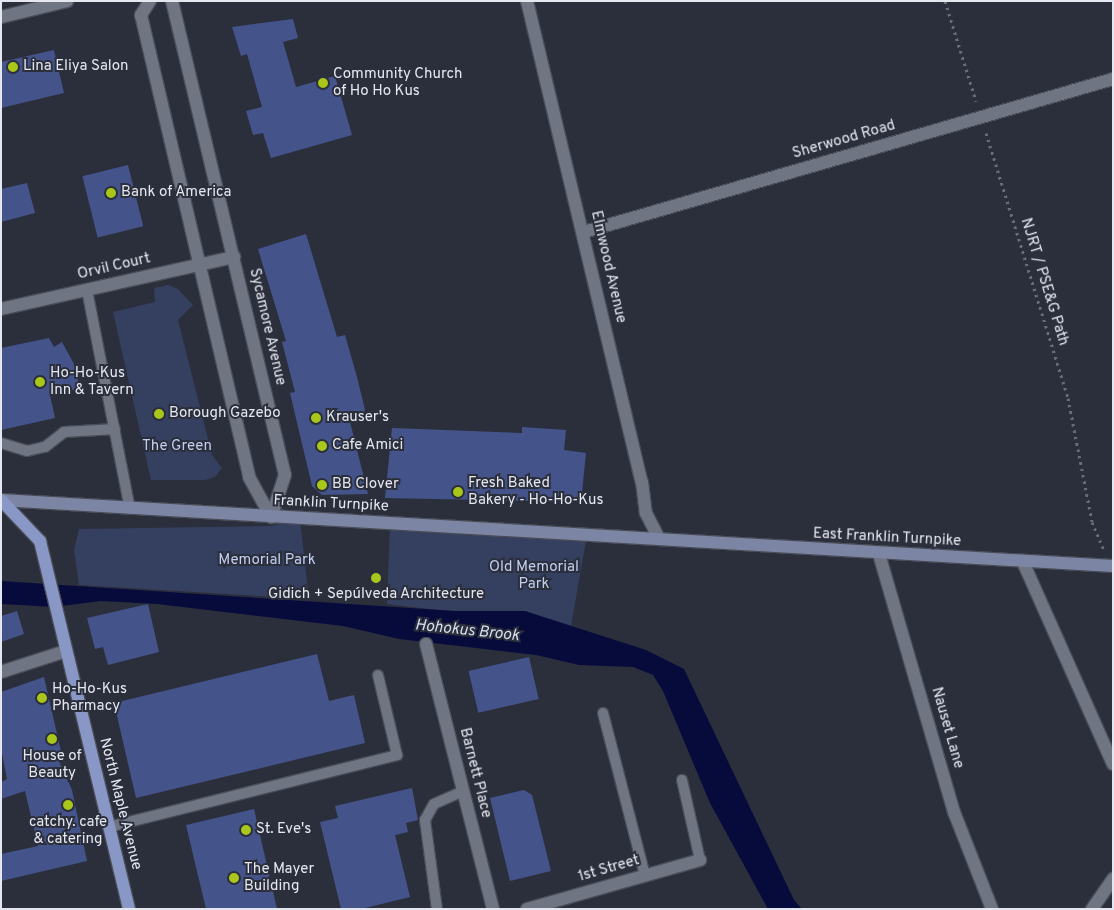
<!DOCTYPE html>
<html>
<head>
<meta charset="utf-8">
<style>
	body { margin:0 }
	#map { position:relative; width:1114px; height:910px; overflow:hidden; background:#2b2f3c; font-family:Overpass,sans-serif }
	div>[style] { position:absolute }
	.green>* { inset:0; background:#353f5f }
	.water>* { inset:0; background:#070b3c }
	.building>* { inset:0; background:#44548b; transform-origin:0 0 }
	.path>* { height:3px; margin-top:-1.5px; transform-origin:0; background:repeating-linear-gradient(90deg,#696d78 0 2.5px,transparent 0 6.5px) }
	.roads { filter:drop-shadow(1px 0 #494d57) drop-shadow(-1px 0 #494d57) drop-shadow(0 1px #494d57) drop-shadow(0 -1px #494d57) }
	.lane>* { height:10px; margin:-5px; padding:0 5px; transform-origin:5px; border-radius:5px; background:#707584 }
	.street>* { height:12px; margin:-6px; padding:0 6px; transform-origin:6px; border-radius:6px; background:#707584 }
	.secondary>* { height:12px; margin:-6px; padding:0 6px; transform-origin:6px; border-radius:6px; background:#7c86a4 }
	.primary>* { height:12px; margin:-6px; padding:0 6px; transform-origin:6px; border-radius:6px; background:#8897c5 }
	.dots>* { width:14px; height:14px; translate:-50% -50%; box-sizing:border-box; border:2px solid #2b2f3c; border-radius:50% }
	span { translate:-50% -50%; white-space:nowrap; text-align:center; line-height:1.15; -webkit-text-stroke:4px #2b2f3c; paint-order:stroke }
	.poi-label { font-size:15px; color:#e4e7ef }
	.left { translate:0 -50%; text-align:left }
	.street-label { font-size:15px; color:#e4e7ef }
	.park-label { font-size:15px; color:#c2cef0 }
	.water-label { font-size:16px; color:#d8dff0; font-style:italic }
	.frame { position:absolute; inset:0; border:2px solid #e4e7ef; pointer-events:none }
</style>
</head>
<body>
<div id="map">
	<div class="green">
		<div style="clip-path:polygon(168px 285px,178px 289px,193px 305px,178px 320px,212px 455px,222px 468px,215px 477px,205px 480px,151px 480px,113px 312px,155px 302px,154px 288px)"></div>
		<div style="clip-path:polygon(300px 519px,309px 599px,79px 585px,74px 550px,79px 529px,271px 526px)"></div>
		<div style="clip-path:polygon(390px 524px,587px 535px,571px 626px,387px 604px)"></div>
	</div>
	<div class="water">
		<div style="clip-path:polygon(1px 581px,456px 611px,525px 611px,646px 650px,684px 669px,794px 900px,802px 909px,768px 909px,710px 803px,663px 691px,653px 675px,633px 667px,579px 665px,536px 655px,399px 639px,343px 626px,157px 604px,101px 601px,54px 607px,1px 604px)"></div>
	</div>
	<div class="building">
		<div style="clip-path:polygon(293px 19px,298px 38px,283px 42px,296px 87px,335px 76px,352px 135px,271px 158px,263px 133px,253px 135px,246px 111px,262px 107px,247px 54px,241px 56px,232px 27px)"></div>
		<div style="clip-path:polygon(54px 50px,64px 93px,1px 108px,1px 62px)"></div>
		<div style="left:128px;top:165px;width:63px;height:47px;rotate:76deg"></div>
		<div style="clip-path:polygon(27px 183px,35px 213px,1px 222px,1px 189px)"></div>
		<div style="clip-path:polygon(306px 234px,337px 337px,345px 335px,357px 377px,365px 410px,360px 420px,350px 422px,368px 494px,322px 495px,312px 486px,290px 393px,295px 392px,282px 342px,286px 341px,258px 249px)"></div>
		<div style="clip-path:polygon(49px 338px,54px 347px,62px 342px,74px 364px,80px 388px,50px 395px,55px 418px,1px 430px,1px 348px)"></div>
		<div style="clip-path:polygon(522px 427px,566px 430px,564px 450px,586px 453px,581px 502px,385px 498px,392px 428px,522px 433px)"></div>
		<div style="clip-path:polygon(148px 604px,159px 652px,108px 665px,103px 647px,95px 649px,87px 618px)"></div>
		<div style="clip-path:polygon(17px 611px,24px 634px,1px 642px,1px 616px)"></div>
		<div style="clip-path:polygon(317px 654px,329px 701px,354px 695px,365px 743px,136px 798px,114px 703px)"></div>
		<div style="left:529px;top:657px;width:43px;height:62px;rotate:77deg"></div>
		<div style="clip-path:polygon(44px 677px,63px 760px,59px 761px,72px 790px,87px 861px,1px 881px,1px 854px,38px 846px,25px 791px,1px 799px,1px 782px,7px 779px,1px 748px,1px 692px)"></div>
		<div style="clip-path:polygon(412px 788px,418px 820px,406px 823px,408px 832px,395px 835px,410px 897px,361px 909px,341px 909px,320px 822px,338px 818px,335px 806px)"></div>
		<div style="clip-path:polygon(524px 790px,532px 795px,551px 871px,510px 881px,490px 798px)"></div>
		<div style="clip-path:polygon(254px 809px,277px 909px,206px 909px,186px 825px)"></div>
	</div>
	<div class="path">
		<div style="left:945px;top:1px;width:105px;rotate:72.8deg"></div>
		<div style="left:986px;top:133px;width:277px;rotate:72.8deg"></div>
		<div style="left:1068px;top:398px;width:126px;rotate:79deg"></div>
		<div style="left:1092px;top:522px;width:30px;rotate:67deg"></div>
	</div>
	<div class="roads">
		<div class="lane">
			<div style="left:87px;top:290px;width:223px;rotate:78.9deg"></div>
			<div style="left:1px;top:443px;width:27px;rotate:17deg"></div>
			<div style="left:27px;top:451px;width:18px;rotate:-13deg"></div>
			<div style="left:45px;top:447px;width:24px;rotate:-38deg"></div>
			<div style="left:64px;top:432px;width:51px;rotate:-3.4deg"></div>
			<div style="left:603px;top:713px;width:167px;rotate:75.5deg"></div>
			<div style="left:682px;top:780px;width:82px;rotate:77.3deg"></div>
			<div style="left:109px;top:827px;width:297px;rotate:-14deg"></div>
			<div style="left:397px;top:755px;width:82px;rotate:-103.4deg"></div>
			<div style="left:437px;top:909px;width:90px;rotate:-97.7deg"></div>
			<div style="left:425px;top:820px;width:18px;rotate:-61deg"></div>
			<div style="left:434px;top:804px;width:32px;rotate:-24deg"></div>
		</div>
		<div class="street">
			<div style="left:150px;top:1px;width:17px;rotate:123deg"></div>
			<div style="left:141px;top:15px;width:474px;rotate:76.8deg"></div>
			<div style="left:249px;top:477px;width:46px;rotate:61.2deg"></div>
			<div style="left:172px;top:1px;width:487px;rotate:76.6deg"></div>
			<div style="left:285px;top:475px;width:44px;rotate:108.4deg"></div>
			<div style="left:527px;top:1px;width:495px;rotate:76.6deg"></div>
			<div style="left:642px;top:482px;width:31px;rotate:83deg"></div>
			<div style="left:646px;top:513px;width:29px;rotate:63deg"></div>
			<div style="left:1px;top:17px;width:68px;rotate:-13.6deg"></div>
			<div style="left:584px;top:232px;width:551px;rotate:-16.13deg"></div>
			<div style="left:1px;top:309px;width:239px;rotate:-12.6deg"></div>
			<div style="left:879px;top:554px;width:269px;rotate:73.8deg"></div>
			<div style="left:954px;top:812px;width:104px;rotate:68.6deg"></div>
			<div style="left:1023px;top:562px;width:221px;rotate:66deg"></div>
			<div style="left:426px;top:644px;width:273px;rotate:75.8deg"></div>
			<div style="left:1px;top:672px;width:68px;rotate:-17.9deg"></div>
			<div style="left:527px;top:909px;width:180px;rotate:-15.8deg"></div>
			<div style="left:1092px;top:909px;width:37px;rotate:-55deg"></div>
		</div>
		<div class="secondary">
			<div style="left:1px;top:500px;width:1114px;rotate:3.4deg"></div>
		</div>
		<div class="primary">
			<div style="left:1px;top:500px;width:57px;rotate:46.4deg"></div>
			<div style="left:40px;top:541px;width:379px;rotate:76.4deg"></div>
		</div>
	</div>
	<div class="dots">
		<div style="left:13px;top:67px;background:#a9c71a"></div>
		<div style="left:323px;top:83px;background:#a9c71a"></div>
		<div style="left:111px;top:193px;background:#a9c71a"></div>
		<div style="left:40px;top:382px;background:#a9c71a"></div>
		<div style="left:159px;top:414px;background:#a9c71a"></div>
		<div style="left:316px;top:418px;background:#a9c71a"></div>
		<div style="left:322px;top:446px;background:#a9c71a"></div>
		<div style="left:322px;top:485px;background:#a9c71a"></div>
		<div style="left:458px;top:492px;background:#a9c71a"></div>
		<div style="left:376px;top:578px;background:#a9c71a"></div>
		<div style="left:42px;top:698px;background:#a9c71a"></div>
		<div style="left:52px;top:739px;background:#a9c71a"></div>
		<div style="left:68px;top:805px;background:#a9c71a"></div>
		<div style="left:246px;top:830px;background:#a9c71a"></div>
		<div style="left:234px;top:878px;background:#a9c71a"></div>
	</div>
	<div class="poi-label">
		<span class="left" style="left:23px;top:67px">Lina Eliya Salon</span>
		<span class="left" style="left:333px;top:83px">Community Church<br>of Ho Ho Kus</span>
		<span class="left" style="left:121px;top:193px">Bank of America</span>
		<span class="left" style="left:50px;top:382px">Ho-Ho-Kus<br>Inn &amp; Tavern</span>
		<span class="left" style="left:169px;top:414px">Borough Gazebo</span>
		<span class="left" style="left:326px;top:418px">Krauser's</span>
		<span class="left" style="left:332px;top:446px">Cafe Amici</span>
		<span class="left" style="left:468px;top:492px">Fresh Baked<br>Bakery - Ho-Ho-Kus</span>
		<span class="left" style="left:332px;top:485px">BB Clover</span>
		<span style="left:376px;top:595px">Gidich + Sepúlveda Architecture</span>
		<span class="left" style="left:52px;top:698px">Ho-Ho-Kus<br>Pharmacy</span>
		<span style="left:52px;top:765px">House of<br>Beauty</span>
		<span style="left:68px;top:831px">catchy. cafe<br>&amp; catering</span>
		<span class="left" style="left:256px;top:830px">St. Eve's</span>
		<span class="left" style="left:244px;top:878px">The Mayer<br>Building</span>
	</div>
	<div class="street-label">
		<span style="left:844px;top:140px;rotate:-16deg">Sherwood Road</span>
		<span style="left:114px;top:267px;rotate:-13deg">Orvil Court</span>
		<span style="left:608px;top:267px;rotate:77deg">Elmwood Avenue</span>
		<span style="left:1044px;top:282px;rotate:73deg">NJRT / PSE&amp;G Path</span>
		<span style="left:267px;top:327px;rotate:77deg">Sycamore Avenue</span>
		<span style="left:331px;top:504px;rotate:3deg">Franklin Turnpike</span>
		<span style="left:887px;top:538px;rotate:3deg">East Franklin Turnpike</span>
		<span style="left:947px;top:728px;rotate:74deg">Nauset Lane</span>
		<span style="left:475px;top:773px;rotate:76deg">Barnett Place</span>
		<span style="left:120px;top:804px;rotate:76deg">North Maple Avenue</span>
		<span style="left:609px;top:869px;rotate:-16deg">1st Street</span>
	</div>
	<div class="park-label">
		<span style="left:177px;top:447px">The Green</span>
		<span style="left:267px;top:561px">Memorial Park</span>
		<span style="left:534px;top:576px">Old Memorial<br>Park</span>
	</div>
	<div class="water-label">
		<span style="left:467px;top:631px;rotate:6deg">Hohokus Brook</span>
	</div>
	<div class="frame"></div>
</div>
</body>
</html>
